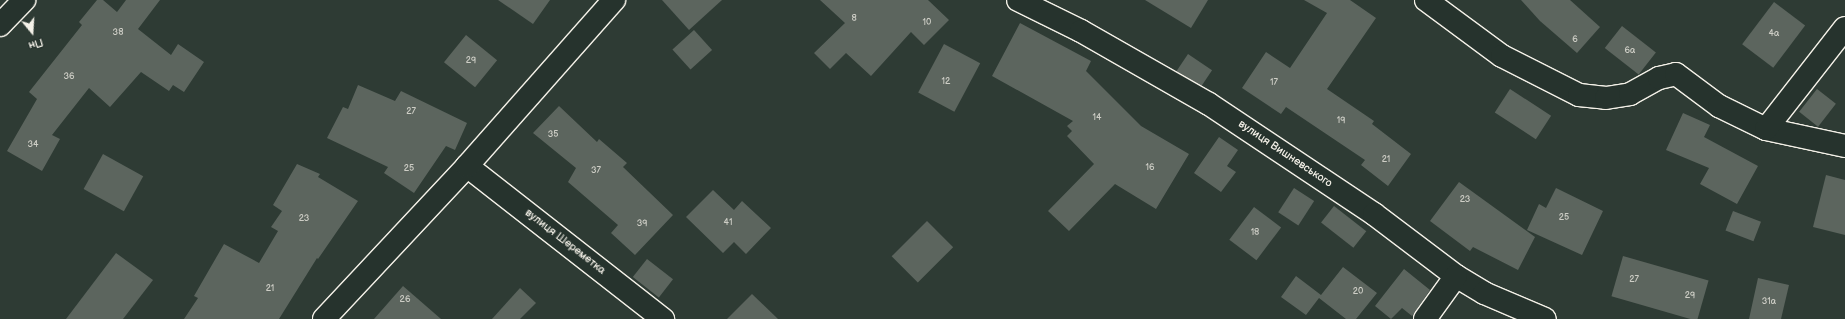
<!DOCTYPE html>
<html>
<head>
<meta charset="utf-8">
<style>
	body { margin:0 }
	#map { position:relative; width:1845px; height:319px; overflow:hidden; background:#2e3b34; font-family:"Balsamiq Sans",sans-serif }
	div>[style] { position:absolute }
	.building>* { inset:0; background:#5c655e; transform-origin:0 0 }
	.roads { filter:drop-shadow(1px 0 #f4f1e8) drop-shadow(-1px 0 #f4f1e8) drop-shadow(0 1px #f4f1e8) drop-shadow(0 -1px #f4f1e8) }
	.minor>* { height:22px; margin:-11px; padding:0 11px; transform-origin:11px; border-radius:11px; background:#26332d }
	span { translate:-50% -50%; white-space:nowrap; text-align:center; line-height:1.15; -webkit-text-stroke:3px #26332d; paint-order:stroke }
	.number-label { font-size:9px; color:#cecec6 }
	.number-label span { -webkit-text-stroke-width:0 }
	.street-label { font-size:11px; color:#f4f1e8 }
	.north { position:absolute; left:12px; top:12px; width:40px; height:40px; -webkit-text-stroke:3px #26332d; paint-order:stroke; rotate:162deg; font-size:11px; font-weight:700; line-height:16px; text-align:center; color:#f4f1e8 }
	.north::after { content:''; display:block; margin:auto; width:14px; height:18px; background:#f4f1e8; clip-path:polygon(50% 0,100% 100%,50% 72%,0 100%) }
</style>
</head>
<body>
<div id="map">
	<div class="building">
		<div style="clip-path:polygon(97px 0,103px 0,117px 12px,126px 0,160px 0,138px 29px,171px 55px,178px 44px,204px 62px,184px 92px,173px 85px,169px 91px,141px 72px,110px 107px,89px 88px,52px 135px,60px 139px,42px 171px,7px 151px,37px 99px,29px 92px,82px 25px,79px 22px)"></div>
		<div style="clip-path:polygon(498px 0,550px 0,533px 24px)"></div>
		<div style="clip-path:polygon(662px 0,722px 0,689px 30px)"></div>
		<div style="clip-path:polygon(820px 0,928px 0,949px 20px,924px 45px,911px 32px,871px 76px,846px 53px,830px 69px,814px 53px,845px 23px)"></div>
		<div style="clip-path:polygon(1145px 0,1208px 0,1191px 28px)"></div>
		<div style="clip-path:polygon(1304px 0,1350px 0,1376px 18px,1327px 89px,1374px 121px,1372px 124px,1411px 154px,1388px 186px,1361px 165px,1365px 160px,1286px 107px,1281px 114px,1242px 88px,1266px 52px,1290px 68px,1327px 13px)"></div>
		<div style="clip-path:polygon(1521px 0,1570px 0,1600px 27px,1577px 53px,1540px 21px)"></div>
		<div style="left:1774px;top:2px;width:39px;height:53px;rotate:37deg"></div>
		<div style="clip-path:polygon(1020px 23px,1091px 61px,1086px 71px,1141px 126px,1189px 154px,1156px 209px,1115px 184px,1069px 231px,1048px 211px,1094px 164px,1067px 136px,1072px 131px,1067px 126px,1073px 121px,992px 76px)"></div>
		<div style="left:1622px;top:26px;width:43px;height:28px;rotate:38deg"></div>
		<div style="left:694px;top:30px;width:27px;height:29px;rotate:48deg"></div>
		<div style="left:466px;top:35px;width:40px;height:35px;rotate:39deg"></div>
		<div style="left:944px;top:44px;width:41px;height:55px;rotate:28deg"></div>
		<div style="left:1188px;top:54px;width:29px;height:21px;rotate:34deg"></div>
		<div style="clip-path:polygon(358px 85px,395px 101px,401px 91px,467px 123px,455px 150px,446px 146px,414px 193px,384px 173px,388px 167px,327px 138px,343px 107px,348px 109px)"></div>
		<div style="left:1510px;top:89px;width:49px;height:28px;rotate:33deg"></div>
		<div style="left:1817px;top:89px;width:24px;height:29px;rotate:38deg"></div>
		<div style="clip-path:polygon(559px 106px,597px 142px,599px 139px,627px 163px,623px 167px,673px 215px,635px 255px,611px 233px,618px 225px,568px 182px,576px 168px,533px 133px)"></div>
		<div style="clip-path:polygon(1683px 113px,1710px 125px,1704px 137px,1758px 166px,1737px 204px,1700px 184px,1709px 168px,1666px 150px)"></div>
		<div style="clip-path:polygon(1219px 137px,1238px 150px,1227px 166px,1236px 172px,1221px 192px,1194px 173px)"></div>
		<div style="left:103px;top:154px;width:46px;height:40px;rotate:29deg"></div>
		<div style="clip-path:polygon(297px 164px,320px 174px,318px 177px,358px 201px,318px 259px,317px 258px,279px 319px,184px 319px,198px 298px,194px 296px,224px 244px,259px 263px,278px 231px,271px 227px,282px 211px,273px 205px)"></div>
		<div style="clip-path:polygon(1826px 175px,1845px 180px,1845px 235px,1813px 227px)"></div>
		<div style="clip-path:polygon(1459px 182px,1535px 237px,1518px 270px,1473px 247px,1470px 251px,1430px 221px)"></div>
		<div style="left:1294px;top:188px;width:24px;height:29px;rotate:33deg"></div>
		<div style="clip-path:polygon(1556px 188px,1603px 211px,1582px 255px,1527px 230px,1539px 204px,1546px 208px)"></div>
		<div style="clip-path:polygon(713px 190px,734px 210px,742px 201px,771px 228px,746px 254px,734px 242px,723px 253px,686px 217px)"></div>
		<div style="left:1334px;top:206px;width:41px;height:21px;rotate:38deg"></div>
		<div style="left:1254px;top:207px;width:34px;height:41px;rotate:37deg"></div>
		<div style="left:1733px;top:211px;width:30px;height:21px;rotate:21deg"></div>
		<div style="left:927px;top:221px;width:37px;height:50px;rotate:45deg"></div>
		<div style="clip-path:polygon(116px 253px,153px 280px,123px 319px,66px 319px)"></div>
		<div style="left:1623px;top:256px;width:89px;height:42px;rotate:16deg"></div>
		<div style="left:647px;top:259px;width:33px;height:23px;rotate:38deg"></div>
		<div style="clip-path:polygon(1343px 267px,1377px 293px,1356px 319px,1346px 319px,1319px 298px,1306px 315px,1281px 297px,1296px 276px,1321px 295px)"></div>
		<div style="clip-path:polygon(1404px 269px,1430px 290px,1412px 316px,1402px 308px,1391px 319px,1375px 306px)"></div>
		<div style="clip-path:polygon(1758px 278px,1789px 285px,1781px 319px,1749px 319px)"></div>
		<div style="clip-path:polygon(403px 286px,441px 319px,374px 319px)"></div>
		<div style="clip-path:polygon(520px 288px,536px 303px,520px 319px,492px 319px)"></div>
		<div style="clip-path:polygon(752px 294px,778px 319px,727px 319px)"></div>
	</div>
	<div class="roads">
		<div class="minor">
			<div style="left:1018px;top:0;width:70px;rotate:26.2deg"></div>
			<div style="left:1081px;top:31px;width:147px;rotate:29.7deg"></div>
			<div style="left:1209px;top:104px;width:198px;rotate:33.7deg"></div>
			<div style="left:1374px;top:214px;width:103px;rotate:37.1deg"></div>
			<div style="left:1456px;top:276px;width:33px;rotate:31deg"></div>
			<div style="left:1484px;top:293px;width:66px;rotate:23.1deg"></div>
			<div style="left:1426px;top:0;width:94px;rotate:36.4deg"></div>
			<div style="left:1502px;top:56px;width:86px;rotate:26.9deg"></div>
			<div style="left:1579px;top:95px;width:27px;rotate:6deg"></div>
			<div style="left:1606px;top:98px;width:24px;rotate:-9deg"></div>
			<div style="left:1630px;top:94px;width:33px;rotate:-29deg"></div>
			<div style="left:1659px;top:78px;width:17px;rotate:-13deg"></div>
			<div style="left:1676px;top:74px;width:54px;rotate:36.7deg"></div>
			<div style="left:1719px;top:106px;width:52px;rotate:26.1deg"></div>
			<div style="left:1766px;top:129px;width:81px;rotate:12.1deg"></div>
			<div style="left:0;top:25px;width:35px;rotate:-46deg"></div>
			<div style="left:1766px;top:129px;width:128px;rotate:-52deg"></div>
			<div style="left:467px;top:166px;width:249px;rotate:38deg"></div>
			<div style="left:324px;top:319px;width:209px;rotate:-46.9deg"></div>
			<div style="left:467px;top:166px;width:222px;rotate:-48.5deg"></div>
			<div style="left:1425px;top:319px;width:53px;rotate:-54.2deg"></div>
		</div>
	</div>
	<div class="number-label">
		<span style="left:854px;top:19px">8</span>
		<span style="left:927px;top:23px">10</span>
		<span style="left:118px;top:33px">38</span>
		<span style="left:1774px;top:34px">4а</span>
		<span style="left:1575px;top:40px">6</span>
		<span style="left:1630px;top:51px">6а</span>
		<span style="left:471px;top:61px">29</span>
		<span style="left:69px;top:77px">36</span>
		<span style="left:946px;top:82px">12</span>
		<span style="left:1274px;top:83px">17</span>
		<span style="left:411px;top:112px">27</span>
		<span style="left:1097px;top:118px">14</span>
		<span style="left:1341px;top:121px">19</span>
		<span style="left:553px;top:135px">35</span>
		<span style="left:33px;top:145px">34</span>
		<span style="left:1386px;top:160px">21</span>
		<span style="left:1150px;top:168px">16</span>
		<span style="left:409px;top:169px">25</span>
		<span style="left:596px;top:171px">37</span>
		<span style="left:1465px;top:200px">23</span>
		<span style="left:1564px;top:218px">25</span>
		<span style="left:304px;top:219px">23</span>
		<span style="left:728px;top:223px">41</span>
		<span style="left:642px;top:224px">39</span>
		<span style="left:1255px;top:233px">18</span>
		<span style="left:1634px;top:280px">27</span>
		<span style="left:270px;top:289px">21</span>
		<span style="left:1358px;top:292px">20</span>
		<span style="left:1690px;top:296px">29</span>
		<span style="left:405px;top:300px">26</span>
		<span style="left:1769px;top:302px">31а</span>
	</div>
	<div class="street-label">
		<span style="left:1285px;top:154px;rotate:34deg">вулиця Вишневського</span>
		<span style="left:565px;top:242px;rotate:38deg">вулиця Шереметка</span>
	</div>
	<div class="north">Пн</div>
</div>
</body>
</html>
